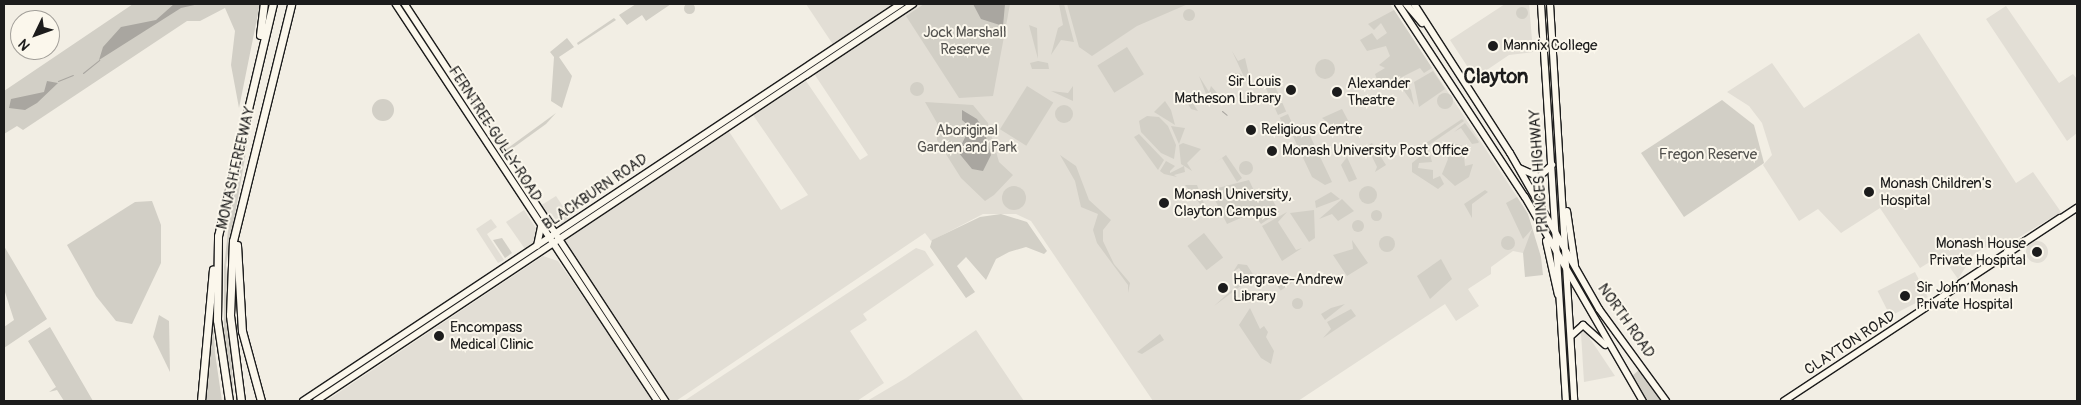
<!DOCTYPE html>
<html>
<head>
<meta charset="utf-8">
<style>
	body { margin:0 }
	#map { position:relative; width:2081px; height:405px; overflow:hidden; background:#f2eee4; font-family:Pangolin,sans-serif }
	div>[style] { position:absolute }
	.built>* { inset:0; background:#e2ded5; transform-origin:0 0 }
	.round { border-radius:50% }
	.green>* { inset:0; background:#d2cfc6; transform-origin:0 0 }
	.water>* { inset:0; background:#a9a6a0 }
	.stream>* { height:1px; margin:-0.5px; padding:0 0.5px; transform-origin:0.5px; border-radius:0.5px; background:#a9a6a0 }
	.roads { filter:drop-shadow(1px 0 #1c1c1c) drop-shadow(-1px 0 #1c1c1c) drop-shadow(0 1px #1c1c1c) drop-shadow(0 -1px #1c1c1c) }
	.primary>* { height:5.5px; margin:-2.75px; padding:0 2.75px; transform-origin:2.75px; border-radius:2.75px; background:#fbf7ec }
	.trunk>* { height:6px; margin:-3px; padding:0 3px; transform-origin:3px; border-radius:3px; background:#fbf7ec }
	.motorway>* { height:7px; margin:-3.5px; padding:0 3.5px; transform-origin:3.5px; border-radius:3.5px; background:#fbf7ec }
	.dots>* { width:14px; height:14px; translate:-50% -50%; box-sizing:border-box; border:2px solid #fbf7ec; border-radius:50% }
	span { translate:-50% -50%; white-space:nowrap; text-align:center; line-height:1.15; -webkit-text-stroke:4px #fbf7ec; paint-order:stroke }
	.park-label { font-size:15px; color:#53524f }
	.poi-label { font-size:15px; color:#1c1c1c }
	.left { translate:0 -50%; text-align:left }
	.right { translate:-100% -50%; text-align:right }
	.street-label { font-size:15px; color:#1c1c1c }
	.district-label { font-size:20px; color:#1c1c1c; font-weight:700 }
	.frame { position:absolute; inset:0; border:5px solid #1c1c1c; pointer-events:none }
	.north { position:absolute; left:10px; top:10px; width:50px; height:50px; box-sizing:border-box; background:#fbf7ec; border:1px solid #a29f99; border-radius:50%; rotate:228deg; font-size:14px; font-weight:700; line-height:20px; text-align:center; color:#1c1c1c }
	.north::after { content:''; display:block; margin:auto; width:18px; height:22px; background:#1c1c1c; clip-path:polygon(50% 0,100% 100%,50% 72%,0 100%) }
</style>
</head>
<body>
<div id="map">
	<div class="built">
		<div style="clip-path:polygon(806px 4px,1390px 4px,1525px 209px,1532px 227px,1528px 248px,1523px 253px,1513px 251px,1491px 267px,1491px 274px,1468px 289px,1479px 306px,1456px 321px,1445px 304px,1298px 401px,1153px 401px,1031px 221px,1016px 214px,983px 214px,931px 241px,925px 233px,676px 401px,669px 401px,561px 241px,728px 130px,781px 210px,808px 195px,753px 115px,806px 81px,860px 160px,868px 155px,813px 72px,840px 55px)"></div>
		<div style="clip-path:polygon(1505px 4px,1529px 4px,1533px 52px,1509px 55px,1475px 78px,1450px 40px)"></div>
		<div style="clip-path:polygon(2006px 6px,2059px 83px,2073px 74px,2077px 79px,2077px 133px,2067px 141px,1986px 19px)"></div>
		<div style="clip-path:polygon(1919px 33px,2016px 183px,2033px 172px,2061px 212px,2001px 248px,1988px 246px,1974px 254px,1958px 279px,1941px 255px,1920px 268px,1880px 208px,1841px 233px,1818px 209px,1799px 221px,1763px 165px,1772px 155px,1762px 123px,1749px 106px,1727px 92px,1772px 63px,1804px 108px)"></div>
		<div style="clip-path:polygon(556px 196px,572px 220px,562px 226px,552px 223px,540px 206px)"></div>
		<div style="clip-path:polygon(524px 210px,537px 230px,535px 242px,525px 249px,506px 222px)"></div>
		<div style="clip-path:polygon(491px 219px,497px 227px,487px 234px,504px 260px,498px 263px,476px 229px)"></div>
		<div class="round" style="left:2026px;top:241px;width:22px;height:22px"></div>
		<div style="clip-path:polygon(916px 248px,925px 251px,934px 265px,863px 314px,867px 320px,850px 331px,884px 383px,857px 401px,684px 401px)"></div>
		<div style="clip-path:polygon(543px 256px,558px 261px,656px 401px,326px 401px)"></div>
		<div style="left:1915px;top:272px;width:28px;height:42px;rotate:63deg"></div>
		<div style="clip-path:polygon(976px 330px,1024px 401px,867px 401px,906px 378px)"></div>
		<div style="clip-path:polygon(1585px 331px,1615px 376px,1584px 382px,1581px 333px)"></div>
	</div>
	<div class="green">
		<div class="round" style="left:683.5px;top:2.5px;width:11px;height:11px"></div>
		<div style="clip-path:polygon(133px 4px,260px 4px,239px 108px,231px 65px,235px 31px,225px 8px,200px 21px,187px 21px,23px 130px,17px 126px,4px 134px,4px 91px)"></div>
		<div style="clip-path:polygon(636px 4px,671px 4px,646px 21px,642px 15px,627px 25px,619px 15px)"></div>
		<div style="clip-path:polygon(924px 4px,1010px 4px,993px 96px,959px 98px,906px 16px)"></div>
		<div style="clip-path:polygon(1059px 4px,1064px 4px,1074px 42px,1061px 40px,1051px 55px,1058px 28px,1063px 25px)"></div>
		<div style="clip-path:polygon(1067px 4px,1188px 4px,1137px 26px,1092px 56px,1079px 47px)"></div>
		<div class="round" style="left:1516px;top:7px;width:12px;height:12px"></div>
		<div class="round" style="left:1183px;top:9px;width:12px;height:12px"></div>
		<div style="clip-path:polygon(1394px 10px,1432px 68px,1424px 73px,1420px 68px,1380px 88px,1375px 74px,1385px 68px,1379px 65px,1390px 56px,1386px 46px,1367px 51px,1360px 40px,1372px 33px,1377px 40px,1387px 33px,1381px 23px,1374px 30px,1368px 24px)"></div>
		<div style="clip-path:polygon(614px 18px,616px 20px,578px 45px,577px 43px)"></div>
		<div style="clip-path:polygon(1029px 25px,1037px 28px,1038px 59px)"></div>
		<div style="clip-path:polygon(567px 38px,574px 47px,559px 57px,572px 76px,562px 108px,551px 101px,554px 57px,550px 52px)"></div>
		<div style="left:1127px;top:47px;width:32px;height:35px;rotate:58deg"></div>
		<div style="clip-path:polygon(1232px 51px,1238px 61px,1245px 58px,1250px 79px,1246px 81px)"></div>
		<div class="round" style="left:1315px;top:59px;width:20px;height:20px"></div>
		<div style="clip-path:polygon(1038px 61px,1048px 63px,1049px 69px,1032px 69px,1030px 63px)"></div>
		<div style="clip-path:polygon(1433px 71px,1445px 89px,1419px 107px,1414px 82px)"></div>
		<div class="round" style="left:1231.5px;top:72.5px;width:11px;height:11px"></div>
		<div style="clip-path:polygon(1199px 76px,1209px 92px,1211px 86px,1218px 94px,1206px 94px)"></div>
		<div style="clip-path:polygon(1404px 81px,1411px 90px,1414px 105px,1402px 88px)"></div>
		<div class="round" style="left:910px;top:82px;width:14px;height:14px"></div>
		<div style="left:1274px;top:84px;width:30px;height:9px;rotate:66deg"></div>
		<div style="left:1027px;top:86px;width:31px;height:51px;rotate:32deg"></div>
		<div style="clip-path:polygon(1073px 86px,1073px 101px,1051px 91px,1068px 93px)"></div>
		<div style="clip-path:polygon(1184px 90px,1198px 111px,1191px 109px,1181px 92px)"></div>
		<div class="round" style="left:1437px;top:93px;width:16px;height:16px"></div>
		<div class="round" style="left:372px;top:99px;width:22px;height:22px"></div>
		<div style="clip-path:polygon(1722px 100px,1754px 125px,1764px 163px,1684px 217px,1641px 153px)"></div>
		<div style="clip-path:polygon(1165px 101px,1171px 110px,1175px 125px,1154px 112px)"></div>
		<div style="clip-path:polygon(925px 102px,973px 105px,988px 123px,999px 162px,1013px 175px,994px 195px,985px 201px,961px 178px,937px 140px,937px 123px)"></div>
		<div class="round" style="left:1055px;top:105px;width:18px;height:18px"></div>
		<div style="clip-path:polygon(1342px 109px,1351px 126px,1342px 133px,1322px 118px)"></div>
		<div style="clip-path:polygon(556px 113px,546px 124px,506px 153px,504px 151px)"></div>
		<div style="left:1288px;top:114px;width:12px;height:9px;rotate:66deg"></div>
		<div style="clip-path:polygon(1147px 116px,1159px 117px,1168px 126px,1176px 145px,1174px 159px,1161px 153px,1141px 132px,1139px 121px)"></div>
		<div style="clip-path:polygon(1462px 119px,1464px 121px,1413px 156px,1417px 149px)"></div>
		<div style="clip-path:polygon(1304px 123px,1332px 182px,1325px 185px,1312px 177px,1290px 130px)"></div>
		<div style="clip-path:polygon(1465px 123px,1479px 142px,1478px 143px,1472px 144px,1461px 128px,1454px 132px)"></div>
		<div style="clip-path:polygon(251px 124px,226px 265px,234px 401px,224px 340px,224px 267px,230px 213px)"></div>
		<div style="clip-path:polygon(1171px 126px,1185px 128px,1179px 144px,1178px 142px)"></div>
		<div style="clip-path:polygon(1139px 134px,1164px 160px,1158px 170px,1134px 137px)"></div>
		<div style="clip-path:polygon(1183px 143px,1201px 149px,1187px 163px,1192px 171px,1181px 164px,1179px 145px)"></div>
		<div style="clip-path:polygon(1372px 143px,1386px 165px,1375px 172px,1377px 167px,1367px 146px)"></div>
		<div style="clip-path:polygon(1452px 143px,1463px 146px,1465px 166px,1473px 164px,1469px 177px,1455px 186px,1442px 174px,1448px 159px,1444px 146px)"></div>
		<div style="clip-path:polygon(1423px 154px,1430px 154px,1432px 162px,1419px 163px,1418px 168px,1433px 170px,1433px 179px,1440px 176px,1444px 184px,1438px 189px,1412px 172px,1412px 163px)"></div>
		<div style="clip-path:polygon(1060px 155px,1076px 166px,1089px 200px,1111px 220px,1103px 230px,1103px 241px,1114px 264px,1130px 283px,1128px 293px,1128px 285px,1097px 243px,1093px 230px,1098px 214px,1081px 207px,1075px 181px)"></div>
		<div style="clip-path:polygon(1226px 155px,1242px 178px,1237px 182px,1222px 158px,1212px 165px)"></div>
		<div style="clip-path:polygon(1347px 157px,1357px 179px,1349px 182px,1341px 165px)"></div>
		<div class="round" style="left:1239px;top:161px;width:14px;height:14px"></div>
		<div style="clip-path:polygon(1166px 161px,1175px 166px,1170px 171px,1170px 173px,1184px 166px,1185px 172px,1174px 175px,1177px 177px,1164px 174px,1160px 171px)"></div>
		<div style="clip-path:polygon(1249px 180px,1257px 197px,1271px 197px,1279px 212px,1261px 224px,1252px 213px,1227px 224px,1210px 190px)"></div>
		<div style="clip-path:polygon(1185px 185px,1197px 185px,1208px 214px)"></div>
		<div class="round" style="left:1359px;top:186px;width:18px;height:18px"></div>
		<div class="round" style="left:1002px;top:186px;width:24px;height:24px"></div>
		<div style="clip-path:polygon(1485px 190px,1488px 192px,1472px 204px,1472px 218px,1464px 204px)"></div>
		<div style="clip-path:polygon(1331px 192px,1340px 199px,1316px 208px,1315px 201px)"></div>
		<div style="clip-path:polygon(1517px 197px,1528px 214px,1541px 257px,1543px 275px,1525px 277px,1523px 253px,1532px 229px,1523px 239px,1506px 203px)"></div>
		<div style="clip-path:polygon(1342px 199px,1354px 211px,1338px 221px,1332px 214px,1319px 219px)"></div>
		<div style="clip-path:polygon(152px 201px,161px 225px,161px 263px,132px 324px,116px 321px,96px 296px,67px 245px,135px 202px)"></div>
		<div class="round" style="left:1370.5px;top:209.5px;width:11px;height:11px"></div>
		<div style="clip-path:polygon(1314px 210px,1315px 238px,1309px 242px,1290px 213px)"></div>
		<div style="clip-path:polygon(1287px 212px,1278px 222px,1296px 250px,1302px 248px,1282px 261px,1262px 226px)"></div>
		<div style="clip-path:polygon(1001px 214px,1027px 222px,1047px 251px,1044px 254px,1026px 247px,1009px 252px,996px 259px,986px 280px,966px 257px,957px 266px,975px 292px,966px 298px,930px 247px,932px 240px,980px 217px)"></div>
		<div class="round" style="left:1352px;top:220px;width:12px;height:12px"></div>
		<div style="left:1204px;top:233px;width:31px;height:21px;rotate:52deg"></div>
		<div class="round" style="left:1501px;top:236px;width:14px;height:14px"></div>
		<div class="round" style="left:1379px;top:236px;width:16px;height:16px"></div>
		<div style="clip-path:polygon(502px 238px,512px 253px,505px 258px,493px 240px)"></div>
		<div style="clip-path:polygon(1352px 240px,1368px 263px,1347px 276px,1333px 255px,1353px 249px)"></div>
		<div style="clip-path:polygon(4px 246px,47px 319px,4px 348px,4px 327px,14px 320px,4px 289px)"></div>
		<div style="clip-path:polygon(1441px 259px,1452px 279px,1430px 299px,1417px 276px)"></div>
		<div style="clip-path:polygon(1238px 264px,1247px 265px,1254px 276px,1214px 306px,1246px 277px,1239px 268px,1233px 272px)"></div>
		<div style="left:1287px;top:273px;width:11px;height:15px;rotate:56deg"></div>
		<div class="round" style="left:1291.5px;top:297.5px;width:11px;height:11px"></div>
		<div style="clip-path:polygon(1345px 304px,1325px 320px,1321px 314px,1331px 308px)"></div>
		<div style="clip-path:polygon(212px 305px,215px 353px,222px 401px,204px 401px)"></div>
		<div style="clip-path:polygon(1250px 308px,1260px 329px,1264px 326px,1268px 332px,1266px 337px,1274px 351px,1271px 364px,1261px 358px,1239px 325px)"></div>
		<div style="clip-path:polygon(1351px 309px,1356px 316px,1323px 338px,1331px 329px,1327px 322px)"></div>
		<div style="clip-path:polygon(159px 315px,169px 321px,170px 372px,153px 337px)"></div>
		<div style="clip-path:polygon(50px 327px,93px 401px,64px 401px,57px 390px,49px 392px,56px 387px,28px 341px)"></div>
		<div style="clip-path:polygon(1160px 334px,1164px 340px,1142px 354px,1137px 352px)"></div>
		<div style="clip-path:polygon(1640px 369px,1661px 401px,1647px 401px,1631px 377px)"></div>
	</div>
	<div class="water">
		<div style="clip-path:polygon(174px 4px,199px 4px,181px 8px,99px 60px,103px 47px,121px 27px,156px 20px)"></div>
		<div style="clip-path:polygon(973px 4px,1005px 4px,1003px 26px,981px 19px)"></div>
		<div style="clip-path:polygon(47px 81px,58px 83px,37px 103px,25px 110px,9px 108px,11px 99px,44px 92px)"></div>
		<div style="clip-path:polygon(962px 110px,977px 119px,984px 130px,991px 155px,983px 171px,972px 169px,958px 152px,970px 127px,962px 120px)"></div>
	</div>
	<div class="stream">
		<div style="left:83px;top:73px;width:21px;rotate:-39deg"></div>
		<div style="left:58px;top:81px;width:16px;rotate:-22deg"></div>
		<div style="left:1222px;top:111px;width:6px;rotate:39deg"></div>
	</div>
	<div class="roads">
		<div class="primary">
			<div style="left:396px;top:4px;width:476px;rotate:56.6deg"></div>
			<div style="left:405px;top:4px;width:475px;rotate:56.7deg"></div>
			<div style="left:537px;top:246px;width:19px;rotate:-78deg"></div>
			<div style="left:1961px;top:283px;width:118px;rotate:-33.3deg"></div>
			<div style="left:303px;top:401px;width:718px;rotate:-33.58deg"></div>
			<div style="left:316px;top:401px;width:717px;rotate:-33.62deg"></div>
			<div style="left:1784px;top:401px;width:351px;rotate:-33.4deg"></div>
		</div>
		<div class="trunk">
			<div style="left:1398px;top:4px;width:231px;rotate:56.7deg"></div>
			<div style="left:1525px;top:197px;width:236px;rotate:60deg"></div>
			<div style="left:1406px;top:4px;width:25px;rotate:50deg"></div>
			<div style="left:1414px;top:4px;width:177px;rotate:57.2deg"></div>
			<div style="left:1510px;top:153px;width:180px;rotate:60.3deg"></div>
			<div style="left:1599px;top:309px;width:114px;rotate:53.9deg"></div>
			<div style="left:1541px;top:4px;width:398px;rotate:86.4deg"></div>
			<div style="left:1550px;top:4px;width:398px;rotate:86.5deg"></div>
			<div style="left:1519px;top:168px;width:22px;rotate:24deg"></div>
			<div style="left:1539px;top:177px;width:18px;rotate:-43deg"></div>
			<div style="left:1567px;top:211px;width:55px;rotate:81.6deg"></div>
			<div style="left:1546px;top:241px;width:55px;rotate:77.5deg"></div>
			<div style="left:1572px;top:335px;width:15px;rotate:-42deg"></div>
			<div style="left:1583px;top:325px;width:30px;rotate:42deg"></div>
		</div>
		<div class="motorway">
			<div style="left:260px;top:35px;width:31px;rotate:-83deg"></div>
			<div style="left:237px;top:245px;width:86px;rotate:86.7deg"></div>
			<div style="left:242px;top:331px;width:73px;rotate:74.8deg"></div>
			<div style="left:201px;top:401px;width:132px;rotate:-84.8deg"></div>
			<div style="left:229px;top:401px;width:82px;rotate:-98.4deg"></div>
			<div style="left:217px;top:320px;width:84px;rotate:-89.3deg"></div>
			<div style="left:218px;top:236px;width:238px;rotate:-76.7deg"></div>
			<div style="left:241px;top:401px;width:87px;rotate:-97.3deg"></div>
			<div style="left:230px;top:315px;width:74px;rotate:-87.7deg"></div>
			<div style="left:233px;top:241px;width:244px;rotate:-76.2deg"></div>
		</div>
	</div>
	<div class="dots">
		<div style="left:1493px;top:46px;background:#1c1c1c"></div>
		<div style="left:1291px;top:90px;background:#1c1c1c"></div>
		<div style="left:1337px;top:92px;background:#1c1c1c"></div>
		<div style="left:1251px;top:130px;background:#1c1c1c"></div>
		<div style="left:1272px;top:151px;background:#1c1c1c"></div>
		<div style="left:1869px;top:192px;background:#1c1c1c"></div>
		<div style="left:1164px;top:203px;background:#1c1c1c"></div>
		<div style="left:2037px;top:252px;background:#1c1c1c"></div>
		<div style="left:1223px;top:288px;background:#1c1c1c"></div>
		<div style="left:1905px;top:296px;background:#1c1c1c"></div>
		<div style="left:439px;top:336px;background:#1c1c1c"></div>
	</div>
	<div class="park-label">
		<span style="left:965px;top:41px">Jock Marshall<br>Reserve</span>
		<span style="left:967px;top:139px">Aboriginal<br>Garden and Park</span>
		<span style="left:1708px;top:155px">Fregon Reserve</span>
	</div>
	<div class="poi-label">
		<span class="left" style="left:1503px;top:46px">Mannix College</span>
		<span class="right" style="left:1281px;top:90px">Sir Louis<br>Matheson Library</span>
		<span class="left" style="left:1347px;top:92px">Alexander<br>Theatre</span>
		<span class="left" style="left:1261px;top:130px">Religious Centre</span>
		<span class="left" style="left:1282px;top:151px">Monash University Post Office</span>
		<span class="left" style="left:1880px;top:192px">Monash Children's<br>Hospital</span>
		<span class="left" style="left:1174px;top:203px">Monash University,<br>Clayton Campus</span>
		<span class="right" style="left:2026px;top:252px">Monash House<br>Private Hospital</span>
		<span class="left" style="left:1233px;top:288px">Hargrave-Andrew<br>Library</span>
		<span class="left" style="left:1916px;top:296px">Sir John Monash<br>Private Hospital</span>
		<span class="left" style="left:450px;top:336px">Encompass<br>Medical Clinic</span>
	</div>
	<div class="street-label">
		<span style="left:495px;top:134px;rotate:57deg">FERNTREE GULLY ROAD</span>
		<span style="left:236px;top:168px;rotate:-77deg">MONASH FREEWAY</span>
		<span style="left:1539px;top:171px;rotate:-94deg">PRINCES HIGHWAY</span>
		<span style="left:595px;top:192px;rotate:-34deg">BLACKBURN ROAD</span>
		<span style="left:1626px;top:321px;rotate:55deg">NORTH ROAD</span>
		<span style="left:1850px;top:343px;rotate:-33deg">CLAYTON ROAD</span>
	</div>
	<div class="district-label">
		<span style="left:1496px;top:76px">Clayton</span>
	</div>
	<div class="frame"></div>
	<div class="north">N</div>
</div>
</body>
</html>
